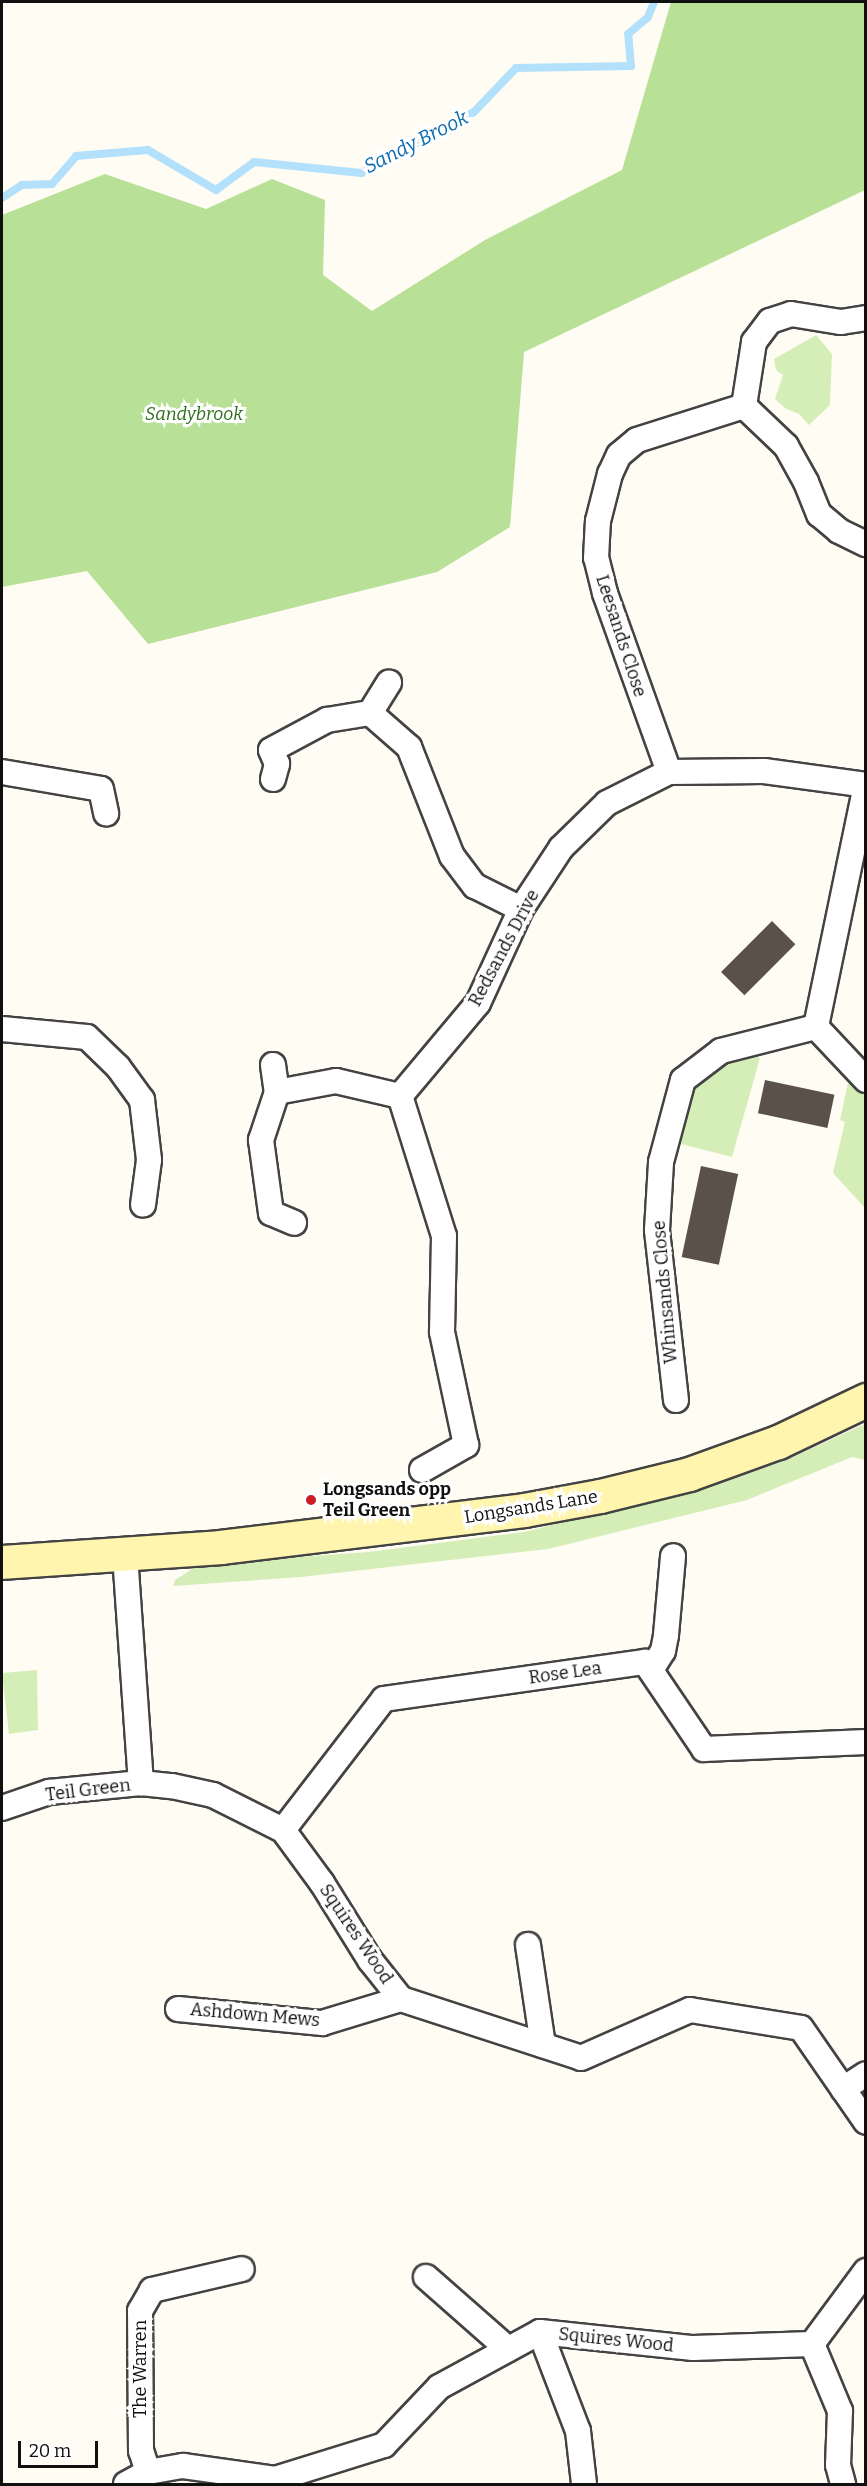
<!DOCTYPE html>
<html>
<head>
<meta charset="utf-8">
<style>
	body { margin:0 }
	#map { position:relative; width:867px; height:2486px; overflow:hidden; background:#fffcf3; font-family:Bitter,serif }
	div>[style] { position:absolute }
	.green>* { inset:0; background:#d5eeb8 }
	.forest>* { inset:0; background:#b8e096 }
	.stream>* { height:8px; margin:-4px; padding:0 4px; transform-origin:4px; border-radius:4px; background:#b3e1fb }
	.building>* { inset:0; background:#5a514b; transform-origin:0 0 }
	.roads { filter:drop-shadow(2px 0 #434343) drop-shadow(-2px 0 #434343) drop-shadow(0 2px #434343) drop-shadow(0 -2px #434343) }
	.street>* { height:24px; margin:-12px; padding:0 12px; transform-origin:12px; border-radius:12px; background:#fff }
	.secondary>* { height:33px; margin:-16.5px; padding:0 16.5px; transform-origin:16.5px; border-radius:16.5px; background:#fff5ae }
	.dots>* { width:16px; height:16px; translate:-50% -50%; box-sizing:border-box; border:3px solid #fff; border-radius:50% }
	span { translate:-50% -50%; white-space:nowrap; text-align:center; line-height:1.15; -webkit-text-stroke:6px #fff; paint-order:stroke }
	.park-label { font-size:18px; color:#2d6e1a; font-style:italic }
	.street-label { font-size:18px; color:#101010 }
	.poi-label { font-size:18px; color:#101010; font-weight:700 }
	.left { translate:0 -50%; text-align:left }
	.water-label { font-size:20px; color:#0d6aae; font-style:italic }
	.frame { position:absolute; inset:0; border:3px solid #101010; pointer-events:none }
	.scale { position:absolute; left:18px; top:2441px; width:80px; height:27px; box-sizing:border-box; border:3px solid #101010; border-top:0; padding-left:8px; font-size:18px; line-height:21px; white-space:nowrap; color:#101010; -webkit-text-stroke:4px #fff; paint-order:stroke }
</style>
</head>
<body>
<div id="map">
	<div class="green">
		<div style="clip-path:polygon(816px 335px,832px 354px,830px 405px,809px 425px,799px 414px,785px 408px,775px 399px,783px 375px,776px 370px,774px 359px)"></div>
		<div style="clip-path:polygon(751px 1055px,760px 1058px,732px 1157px,681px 1144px,688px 1102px,699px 1078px,722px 1064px)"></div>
		<div style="clip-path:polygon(855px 1078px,865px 1091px,865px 1208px,833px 1173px,845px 1122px,840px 1120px,848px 1083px)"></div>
		<div style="clip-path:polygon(865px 1424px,865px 1460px,852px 1457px,747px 1500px,548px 1549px,301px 1577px,173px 1586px,175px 1580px,200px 1564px,368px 1552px,524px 1532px,723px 1482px,784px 1461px)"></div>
		<div style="clip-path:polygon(37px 1670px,38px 1730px,9px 1734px,2px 1673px)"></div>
	</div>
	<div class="forest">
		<div style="clip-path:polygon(671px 2px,865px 2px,865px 190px,524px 352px,510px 527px,437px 572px,148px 644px,87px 571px,2px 587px,2px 215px,105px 174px,206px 209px,272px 179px,325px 200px,323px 275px,372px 311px,485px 240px,622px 170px)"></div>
	</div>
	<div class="stream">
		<div style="left:2px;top:198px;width:24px;rotate:-33deg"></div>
		<div style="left:22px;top:185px;width:30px;rotate:-2deg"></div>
		<div style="left:52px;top:184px;width:37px;rotate:-49deg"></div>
		<div style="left:76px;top:156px;width:72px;rotate:-4.8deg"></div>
		<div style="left:148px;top:150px;width:79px;rotate:30.5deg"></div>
		<div style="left:216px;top:190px;width:47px;rotate:-36.4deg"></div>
		<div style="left:254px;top:162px;width:108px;rotate:5.9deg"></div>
		<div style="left:361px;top:173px;width:128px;rotate:-28.4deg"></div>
		<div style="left:474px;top:112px;width:61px;rotate:-46.3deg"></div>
		<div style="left:516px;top:68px;width:115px;rotate:-1deg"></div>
		<div style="left:631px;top:66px;width:32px;rotate:-95deg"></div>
		<div style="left:628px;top:34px;width:26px;rotate:-40deg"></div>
		<div style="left:648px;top:17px;width:16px;rotate:-68deg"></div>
	</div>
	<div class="building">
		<div style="left:772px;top:921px;width:33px;height:72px;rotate:45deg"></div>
		<div style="left:765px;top:1080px;width:71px;height:34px;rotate:12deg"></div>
		<div style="left:701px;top:1166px;width:38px;height:93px;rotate:12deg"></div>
	</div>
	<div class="roads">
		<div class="street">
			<div style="left:744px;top:406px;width:65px;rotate:-81.1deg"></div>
			<div style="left:754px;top:342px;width:26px;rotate:-53deg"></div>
			<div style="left:770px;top:321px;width:22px;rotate:-18deg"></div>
			<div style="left:791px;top:314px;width:51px;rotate:9.1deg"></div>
			<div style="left:841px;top:322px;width:25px;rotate:-9deg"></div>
			<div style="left:370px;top:713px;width:52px;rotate:41.1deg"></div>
			<div style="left:409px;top:747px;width:117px;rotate:68.5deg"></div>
			<div style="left:452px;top:856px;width:38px;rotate:53deg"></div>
			<div style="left:475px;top:886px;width:51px;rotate:26.6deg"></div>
			<div style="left:2px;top:772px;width:100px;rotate:9.7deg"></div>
			<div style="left:101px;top:789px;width:25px;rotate:78deg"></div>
			<div style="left:669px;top:772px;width:190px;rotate:-109.7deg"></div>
			<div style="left:605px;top:593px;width:36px;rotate:-104deg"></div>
			<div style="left:596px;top:558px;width:37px;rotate:-87deg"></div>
			<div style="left:598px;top:521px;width:49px;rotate:-75.7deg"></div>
			<div style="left:610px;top:474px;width:21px;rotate:-65deg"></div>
			<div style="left:619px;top:455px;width:23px;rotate:-40deg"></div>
			<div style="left:637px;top:440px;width:112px;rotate:-17.6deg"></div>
			<div style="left:744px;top:406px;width:58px;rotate:43.6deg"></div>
			<div style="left:786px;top:446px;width:41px;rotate:60.9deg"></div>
			<div style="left:806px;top:482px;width:35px;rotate:68deg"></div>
			<div style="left:819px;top:514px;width:26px;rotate:40deg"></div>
			<div style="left:839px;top:531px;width:30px;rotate:26deg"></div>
			<div style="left:273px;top:779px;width:16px;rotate:-75deg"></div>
			<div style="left:277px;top:764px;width:15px;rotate:-113deg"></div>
			<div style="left:271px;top:750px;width:64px;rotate:-28.2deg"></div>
			<div style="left:327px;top:720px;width:44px;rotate:-9.2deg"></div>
			<div style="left:370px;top:713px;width:36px;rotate:-58deg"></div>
			<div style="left:866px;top:785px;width:247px;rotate:101.7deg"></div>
			<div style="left:816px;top:1027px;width:73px;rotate:46.7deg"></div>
			<div style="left:2px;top:1029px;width:85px;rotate:5.4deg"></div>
			<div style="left:87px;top:1037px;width:43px;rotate:44.1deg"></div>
			<div style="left:118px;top:1067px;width:41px;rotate:54deg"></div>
			<div style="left:142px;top:1100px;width:60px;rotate:83.3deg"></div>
			<div style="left:149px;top:1160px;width:45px;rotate:97.6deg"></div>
			<div style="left:273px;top:1065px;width:27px;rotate:82deg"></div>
			<div style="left:277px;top:1092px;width:51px;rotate:108.4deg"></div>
			<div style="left:261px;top:1140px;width:74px;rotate:82.2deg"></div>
			<div style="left:271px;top:1213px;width:25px;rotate:23deg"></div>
			<div style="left:277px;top:1092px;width:60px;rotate:-10.6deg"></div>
			<div style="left:336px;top:1081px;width:66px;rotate:13.2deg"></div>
			<div style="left:676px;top:1400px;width:171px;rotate:-96.4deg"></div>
			<div style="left:657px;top:1230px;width:68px;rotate:-86.6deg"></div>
			<div style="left:661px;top:1162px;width:85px;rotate:-75deg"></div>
			<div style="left:683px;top:1080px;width:48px;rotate:-37.3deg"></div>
			<div style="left:721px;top:1051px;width:98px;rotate:-14.2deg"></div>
			<div style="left:422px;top:1470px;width:51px;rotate:-29.6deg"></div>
			<div style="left:466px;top:1445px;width:116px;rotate:-102deg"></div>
			<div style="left:442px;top:1332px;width:96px;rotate:-88.8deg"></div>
			<div style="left:444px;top:1236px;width:147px;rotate:-107.4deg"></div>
			<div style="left:400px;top:1096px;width:121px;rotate:-50deg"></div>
			<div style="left:478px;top:1003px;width:103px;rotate:-65.4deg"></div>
			<div style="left:521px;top:909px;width:73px;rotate:-56.7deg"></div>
			<div style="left:561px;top:848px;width:64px;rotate:-44.4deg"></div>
			<div style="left:607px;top:803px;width:69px;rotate:-26.6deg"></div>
			<div style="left:669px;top:772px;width:95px;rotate:-0.6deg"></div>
			<div style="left:764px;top:771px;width:103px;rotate:7.8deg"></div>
			<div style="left:125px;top:1555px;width:229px;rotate:86deg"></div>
			<div style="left:141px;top:1783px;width:31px;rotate:6deg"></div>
			<div style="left:172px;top:1786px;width:42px;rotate:12.4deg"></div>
			<div style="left:213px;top:1795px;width:78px;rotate:26.6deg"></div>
			<div style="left:283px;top:1830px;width:66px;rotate:53.7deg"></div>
			<div style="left:322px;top:1883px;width:91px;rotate:58.1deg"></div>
			<div style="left:370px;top:1960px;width:50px;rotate:51.5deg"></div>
			<div style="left:401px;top:1999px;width:189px;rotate:18.1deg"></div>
			<div style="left:581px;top:2058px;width:119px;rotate:-23.8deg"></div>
			<div style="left:690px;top:2010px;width:112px;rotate:9.2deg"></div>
			<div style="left:801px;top:2028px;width:114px;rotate:55.3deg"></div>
			<div style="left:651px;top:1670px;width:22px;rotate:-58deg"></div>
			<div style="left:663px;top:1651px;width:16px;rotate:-79deg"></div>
			<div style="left:666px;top:1635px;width:79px;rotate:-84.9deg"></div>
			<div style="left:2px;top:1808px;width:50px;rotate:-18.8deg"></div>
			<div style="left:49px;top:1792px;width:92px;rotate:-5.6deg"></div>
			<div style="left:283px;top:1830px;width:165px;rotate:-52.4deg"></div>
			<div style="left:384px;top:1699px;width:264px;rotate:-8.1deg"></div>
			<div style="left:645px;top:1662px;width:105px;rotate:55.9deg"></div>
			<div style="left:704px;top:1749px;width:162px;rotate:-2.5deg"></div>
			<div style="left:528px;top:1945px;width:101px;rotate:81.5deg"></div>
			<div style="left:178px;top:2009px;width:145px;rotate:5.6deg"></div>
			<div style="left:322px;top:2023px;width:83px;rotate:-16.9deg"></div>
			<div style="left:843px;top:2089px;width:27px;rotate:-33deg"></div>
			<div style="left:426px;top:2277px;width:109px;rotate:41.3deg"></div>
			<div style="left:540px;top:2332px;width:106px;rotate:69deg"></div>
			<div style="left:578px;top:2431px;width:53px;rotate:83.5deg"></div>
			<div style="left:812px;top:2344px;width:73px;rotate:67.3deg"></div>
			<div style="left:840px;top:2411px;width:54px;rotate:92.1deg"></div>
			<div style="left:838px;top:2465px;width:20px;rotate:75deg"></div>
			<div style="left:148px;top:2472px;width:22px;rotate:-108deg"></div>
			<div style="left:141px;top:2451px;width:140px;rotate:-90.4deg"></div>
			<div style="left:140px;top:2311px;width:24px;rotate:-60deg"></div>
			<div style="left:152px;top:2290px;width:92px;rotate:-13.1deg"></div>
			<div style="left:126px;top:2484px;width:25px;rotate:-29deg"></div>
			<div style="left:148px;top:2472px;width:36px;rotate:-10deg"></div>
			<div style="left:183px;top:2466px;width:93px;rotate:8deg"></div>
			<div style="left:275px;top:2479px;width:114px;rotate:-17.3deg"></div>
			<div style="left:384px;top:2445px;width:80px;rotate:-46.5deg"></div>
			<div style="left:439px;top:2387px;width:115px;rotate:-28.6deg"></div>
			<div style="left:540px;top:2332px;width:154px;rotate:6deg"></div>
			<div style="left:693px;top:2348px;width:119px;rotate:-1.9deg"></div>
			<div style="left:812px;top:2344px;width:91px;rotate:-53.5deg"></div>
		</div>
		<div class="secondary">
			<div style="left:2px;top:1562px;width:219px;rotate:-3.9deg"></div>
			<div style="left:220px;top:1547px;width:306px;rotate:-6.9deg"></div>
			<div style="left:524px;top:1510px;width:77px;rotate:-10.4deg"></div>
			<div style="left:600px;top:1496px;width:92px;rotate:-13.9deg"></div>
			<div style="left:689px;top:1474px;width:95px;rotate:-19.8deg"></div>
			<div style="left:778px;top:1442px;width:98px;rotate:-25.5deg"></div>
		</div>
	</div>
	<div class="dots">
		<div style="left:311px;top:1500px;background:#cd1b27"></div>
	</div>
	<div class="park-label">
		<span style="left:194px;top:414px">Sandybrook</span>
	</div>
	<div class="street-label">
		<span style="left:621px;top:636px;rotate:72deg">Leesands Close</span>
		<span style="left:504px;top:948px;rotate:-62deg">Redsands Drive</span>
		<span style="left:665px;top:1292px;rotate:-95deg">Whinsands Close</span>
		<span style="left:531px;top:1507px;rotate:-9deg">Longsands Lane</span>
		<span style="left:565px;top:1673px;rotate:-8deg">Rose Lea</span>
		<span style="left:88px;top:1790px;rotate:-7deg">Teil Green</span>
		<span style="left:356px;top:1934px;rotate:56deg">Squires Wood</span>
		<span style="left:255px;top:2015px;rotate:5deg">Ashdown Mews</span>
		<span style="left:616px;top:2340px;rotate:6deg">Squires Wood</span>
		<span style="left:140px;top:2369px;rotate:-90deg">The Warren</span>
	</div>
	<div class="poi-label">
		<span class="left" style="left:323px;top:1500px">Longsands opp<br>Teil Green</span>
	</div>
	<div class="water-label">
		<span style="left:416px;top:142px;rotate:-27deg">Sandy Brook</span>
	</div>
	<div class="frame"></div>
	<div class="scale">20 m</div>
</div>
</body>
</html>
